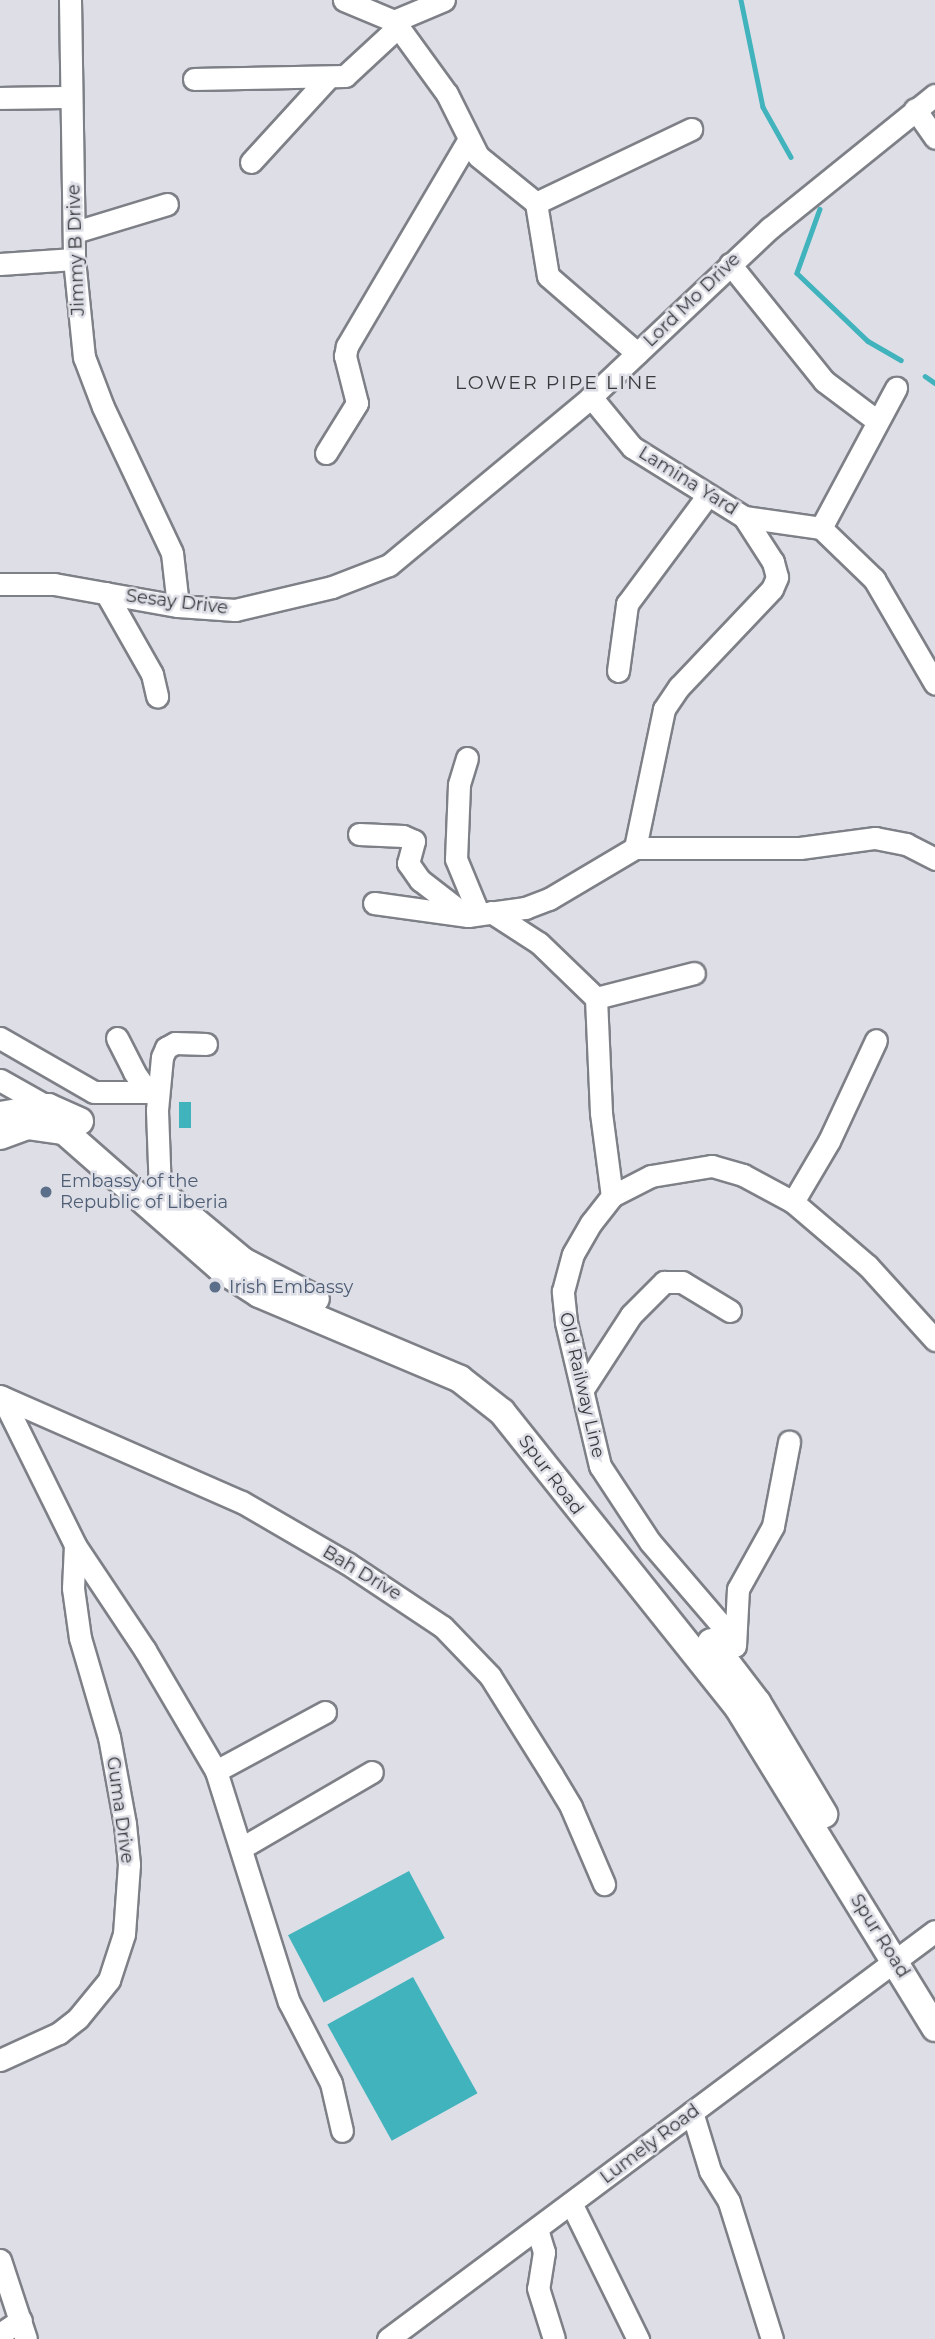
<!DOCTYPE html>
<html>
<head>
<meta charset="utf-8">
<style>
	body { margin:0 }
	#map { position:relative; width:935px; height:2339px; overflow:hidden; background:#dddee6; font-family:Montserrat,sans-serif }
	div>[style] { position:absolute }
	.water>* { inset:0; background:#40b3bd; transform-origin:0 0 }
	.stream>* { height:4.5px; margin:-2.25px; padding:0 2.25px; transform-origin:2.25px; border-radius:2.25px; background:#40b3bd }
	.roads { filter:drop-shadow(2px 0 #7e8087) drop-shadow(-2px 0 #7e8087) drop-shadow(0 2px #7e8087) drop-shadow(0 -2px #7e8087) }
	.minor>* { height:21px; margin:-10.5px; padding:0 10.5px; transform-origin:10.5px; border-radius:10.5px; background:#fff }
	.major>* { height:26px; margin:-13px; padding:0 13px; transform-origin:13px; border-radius:13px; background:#fff }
	.dots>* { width:19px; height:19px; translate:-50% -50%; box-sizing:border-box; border:4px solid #dddee6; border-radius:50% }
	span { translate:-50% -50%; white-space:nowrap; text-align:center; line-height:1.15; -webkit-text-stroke:5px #dddee6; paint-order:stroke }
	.street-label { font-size:18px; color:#393a3d }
	.service-label { font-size:18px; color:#4e5e75 }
	.left { translate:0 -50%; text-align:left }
	.neighbourhood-label { font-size:19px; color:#393a3d; letter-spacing:2px }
</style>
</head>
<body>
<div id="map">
	<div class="water">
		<div style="left:179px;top:1102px;width:12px;height:26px"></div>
		<div style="left:409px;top:1871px;width:76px;height:137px;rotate:62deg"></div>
		<div style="left:413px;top:1977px;width:133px;height:98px;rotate:61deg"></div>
	</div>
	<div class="stream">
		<div style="left:741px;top:0;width:109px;rotate:78.4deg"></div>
		<div style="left:763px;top:107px;width:57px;rotate:60.8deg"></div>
		<div style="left:820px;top:209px;width:68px;rotate:109.8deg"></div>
		<div style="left:797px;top:273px;width:98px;rotate:43.8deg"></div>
		<div style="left:868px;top:341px;width:38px;rotate:30deg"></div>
		<div style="left:925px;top:376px;width:12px;rotate:35deg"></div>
	</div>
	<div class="roads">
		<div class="minor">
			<div style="left:70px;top:0;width:259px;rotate:89.1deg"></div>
			<div style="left:74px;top:259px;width:99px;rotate:84.2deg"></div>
			<div style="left:84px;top:357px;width:53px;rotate:69.2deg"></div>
			<div style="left:103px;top:407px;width:161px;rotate:64.7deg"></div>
			<div style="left:172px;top:553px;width:53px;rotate:83.5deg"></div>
			<div style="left:344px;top:0;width:54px;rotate:22.8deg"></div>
			<div style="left:394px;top:21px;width:90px;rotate:54deg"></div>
			<div style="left:447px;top:94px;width:69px;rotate:63.4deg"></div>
			<div style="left:478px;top:156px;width:75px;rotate:39deg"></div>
			<div style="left:536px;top:203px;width:74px;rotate:80.7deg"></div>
			<div style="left:548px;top:276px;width:118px;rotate:40.9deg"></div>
			<div style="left:394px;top:21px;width:54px;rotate:-22.8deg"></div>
			<div style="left:194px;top:79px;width:151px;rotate:-1.1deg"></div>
			<div style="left:345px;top:76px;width:72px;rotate:-42.8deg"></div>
			<div style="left:0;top:98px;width:71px;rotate:-0.8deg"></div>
			<div style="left:915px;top:109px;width:35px;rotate:55deg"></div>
			<div style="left:251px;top:162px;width:113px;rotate:-47.5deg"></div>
			<div style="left:536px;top:203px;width:172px;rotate:-25.5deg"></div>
			<div style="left:75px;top:232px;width:96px;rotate:-16.9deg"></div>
			<div style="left:0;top:264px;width:74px;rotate:-3.9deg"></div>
			<div style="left:730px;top:264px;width:150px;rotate:51.2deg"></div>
			<div style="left:824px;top:381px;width:66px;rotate:37deg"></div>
			<div style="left:591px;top:397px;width:65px;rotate:50.6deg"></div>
			<div style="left:632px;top:447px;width:132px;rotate:32deg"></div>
			<div style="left:744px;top:517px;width:78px;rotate:8.1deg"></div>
			<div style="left:821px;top:528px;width:74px;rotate:43.9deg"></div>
			<div style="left:874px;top:579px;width:121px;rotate:59.8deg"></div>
			<div style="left:326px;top:453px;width:59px;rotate:-58.2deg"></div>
			<div style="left:357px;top:403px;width:49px;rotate:-104.3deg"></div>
			<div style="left:345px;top:356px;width:10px;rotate:-79deg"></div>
			<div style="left:347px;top:346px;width:237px;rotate:-59.5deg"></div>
			<div style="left:821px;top:528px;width:159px;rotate:-61.8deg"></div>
			<div style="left:0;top:584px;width:54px"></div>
			<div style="left:54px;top:584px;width:126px;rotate:10.1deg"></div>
			<div style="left:178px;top:606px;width:57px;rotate:4deg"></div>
			<div style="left:235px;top:610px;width:100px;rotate:-13.3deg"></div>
			<div style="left:332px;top:587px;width:61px;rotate:-21.1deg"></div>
			<div style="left:389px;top:565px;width:263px;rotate:-39.7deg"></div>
			<div style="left:591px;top:397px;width:246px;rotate:-43.4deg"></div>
			<div style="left:770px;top:228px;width:212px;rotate:-38.9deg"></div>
			<div style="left:106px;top:593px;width:93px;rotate:60.4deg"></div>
			<div style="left:152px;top:674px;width:23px;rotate:77deg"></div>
			<div style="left:618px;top:671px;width:68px;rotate:-82.3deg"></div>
			<div style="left:627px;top:604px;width:136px;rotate:-53.4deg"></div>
			<div style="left:467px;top:758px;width:28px;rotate:107deg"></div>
			<div style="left:459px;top:785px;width:74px;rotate:92.3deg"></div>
			<div style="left:456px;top:859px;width:57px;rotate:67.5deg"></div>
			<div style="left:359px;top:834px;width:44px;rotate:2.6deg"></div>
			<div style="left:403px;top:836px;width:12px;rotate:24deg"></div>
			<div style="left:414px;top:841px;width:23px;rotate:105deg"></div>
			<div style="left:408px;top:863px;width:21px;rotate:55deg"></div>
			<div style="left:420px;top:880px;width:56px;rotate:37.7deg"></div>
			<div style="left:635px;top:848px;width:142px;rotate:-78.2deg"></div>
			<div style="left:664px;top:709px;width:27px;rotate:-56deg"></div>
			<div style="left:679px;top:687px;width:135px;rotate:-46.5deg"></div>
			<div style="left:772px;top:589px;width:13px;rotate:-67deg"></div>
			<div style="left:777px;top:577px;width:16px;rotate:-105deg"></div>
			<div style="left:773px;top:562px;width:54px;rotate:-122.8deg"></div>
			<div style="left:374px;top:903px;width:95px;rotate:7.9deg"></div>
			<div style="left:468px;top:916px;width:58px;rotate:-8deg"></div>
			<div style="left:525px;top:908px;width:26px;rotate:-21deg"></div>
			<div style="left:549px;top:899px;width:100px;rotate:-30.7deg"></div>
			<div style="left:635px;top:848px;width:165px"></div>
			<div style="left:800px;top:848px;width:76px;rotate:-7.6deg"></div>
			<div style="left:875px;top:838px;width:32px;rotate:11deg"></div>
			<div style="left:906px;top:844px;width:33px;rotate:27deg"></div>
			<div style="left:491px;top:912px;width:57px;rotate:32.9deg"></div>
			<div style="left:539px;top:943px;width:79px;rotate:44deg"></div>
			<div style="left:596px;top:998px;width:115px;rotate:87.5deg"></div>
			<div style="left:601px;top:1113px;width:84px;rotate:82.5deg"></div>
			<div style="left:596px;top:998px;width:101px;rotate:-14.3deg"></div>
			<div style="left:0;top:1038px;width:108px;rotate:29.9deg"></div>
			<div style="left:94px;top:1092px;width:54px"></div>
			<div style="left:117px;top:1038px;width:38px;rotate:63deg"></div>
			<div style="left:134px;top:1072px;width:24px;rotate:55deg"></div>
			<div style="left:148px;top:1092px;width:9px;rotate:13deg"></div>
			<div style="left:0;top:1080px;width:55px;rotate:29.4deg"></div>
			<div style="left:160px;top:1192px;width:82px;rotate:-92.1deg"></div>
			<div style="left:157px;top:1110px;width:53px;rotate:-84.6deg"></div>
			<div style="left:162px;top:1057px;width:10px;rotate:-66deg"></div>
			<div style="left:166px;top:1048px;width:10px;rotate:-29deg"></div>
			<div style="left:175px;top:1043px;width:31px;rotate:2deg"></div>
			<div style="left:793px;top:1202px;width:71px;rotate:-59.5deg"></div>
			<div style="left:829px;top:1141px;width:111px;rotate:-65deg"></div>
			<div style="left:583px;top:1389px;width:88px;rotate:-57deg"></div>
			<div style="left:631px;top:1315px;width:47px;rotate:-45deg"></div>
			<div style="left:664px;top:1282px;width:18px"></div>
			<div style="left:682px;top:1282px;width:56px;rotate:31.1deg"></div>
			<div style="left:0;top:1396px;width:264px;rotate:23.7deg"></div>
			<div style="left:242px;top:1502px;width:121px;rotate:30.2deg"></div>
			<div style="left:347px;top:1563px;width:115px;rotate:33.7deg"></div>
			<div style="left:443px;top:1627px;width:68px;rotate:46.2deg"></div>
			<div style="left:490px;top:1676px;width:117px;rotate:57.9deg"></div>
			<div style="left:552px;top:1775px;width:37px;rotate:59deg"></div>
			<div style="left:571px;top:1807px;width:84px;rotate:66.8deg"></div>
			<div style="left:2px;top:1397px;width:165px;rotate:63.7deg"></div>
			<div style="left:75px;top:1545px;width:126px;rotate:56.3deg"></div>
			<div style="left:145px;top:1650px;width:140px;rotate:59.6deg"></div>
			<div style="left:216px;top:1771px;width:242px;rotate:72.5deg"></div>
			<div style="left:289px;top:2002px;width:91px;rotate:62.6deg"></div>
			<div style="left:331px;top:2083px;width:49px;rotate:77.1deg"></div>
			<div style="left:735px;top:1641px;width:130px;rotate:-130.6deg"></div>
			<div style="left:650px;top:1542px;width:91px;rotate:-123.3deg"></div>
			<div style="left:600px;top:1466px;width:148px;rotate:-103.3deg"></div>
			<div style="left:566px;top:1322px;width:31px;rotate:-96deg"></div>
			<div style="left:563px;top:1291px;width:38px;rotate:-75deg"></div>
			<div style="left:573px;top:1254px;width:36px;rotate:-60deg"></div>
			<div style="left:591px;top:1223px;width:34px;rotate:-52deg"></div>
			<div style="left:612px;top:1196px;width:44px;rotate:-27.1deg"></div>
			<div style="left:651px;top:1176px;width:62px;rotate:-9.3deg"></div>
			<div style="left:712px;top:1166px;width:32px;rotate:16deg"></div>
			<div style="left:743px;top:1175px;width:57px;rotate:28.4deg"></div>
			<div style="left:793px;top:1202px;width:52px;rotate:40.4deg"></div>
			<div style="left:833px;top:1236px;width:46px;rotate:40.6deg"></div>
			<div style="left:868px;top:1266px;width:100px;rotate:47.8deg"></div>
			<div style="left:735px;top:1646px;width:57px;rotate:-87deg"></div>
			<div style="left:738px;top:1589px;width:72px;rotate:-60.9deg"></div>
			<div style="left:773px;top:1526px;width:86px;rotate:-79.2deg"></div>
			<div style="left:216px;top:1771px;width:124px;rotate:-28.4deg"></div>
			<div style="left:243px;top:1847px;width:149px;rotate:-30.2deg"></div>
			<div style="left:0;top:2060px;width:65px;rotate:-24.6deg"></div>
			<div style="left:59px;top:2033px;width:24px;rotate:-38deg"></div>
			<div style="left:78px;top:2018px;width:49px;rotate:-50.8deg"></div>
			<div style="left:109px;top:1980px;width:48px;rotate:-71.9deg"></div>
			<div style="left:124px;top:1934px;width:70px;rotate:-85.9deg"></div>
			<div style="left:129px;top:1864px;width:40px;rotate:-95.7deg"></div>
			<div style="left:125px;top:1824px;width:88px;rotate:-100.4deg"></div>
			<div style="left:109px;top:1737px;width:103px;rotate:-106.3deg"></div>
			<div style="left:80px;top:1638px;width:50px;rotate:-98deg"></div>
			<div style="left:73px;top:1588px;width:43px;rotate:-87.3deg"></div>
			<div style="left:692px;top:2112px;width:62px;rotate:73deg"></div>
			<div style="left:710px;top:2171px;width:36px;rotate:58deg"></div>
			<div style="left:729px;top:2202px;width:144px;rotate:72.6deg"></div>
			<div style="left:571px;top:2203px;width:152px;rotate:63.8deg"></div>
			<div style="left:537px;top:2229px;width:24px;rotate:73deg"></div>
			<div style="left:544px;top:2252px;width:36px;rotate:99deg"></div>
			<div style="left:538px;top:2288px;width:53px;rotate:72.6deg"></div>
			<div style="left:0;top:2260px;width:83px;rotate:71.8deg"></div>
			<div style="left:0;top:2334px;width:25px;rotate:-34deg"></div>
			<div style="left:388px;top:2339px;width:682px;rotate:-36.72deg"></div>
		</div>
		<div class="major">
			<div style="left:0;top:1115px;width:49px;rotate:-9.5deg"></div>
			<div style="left:48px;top:1107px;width:35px;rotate:24deg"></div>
			<div style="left:0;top:1136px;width:29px;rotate:-20deg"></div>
			<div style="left:27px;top:1126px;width:37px;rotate:8deg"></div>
			<div style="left:64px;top:1131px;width:210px;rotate:41.3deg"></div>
			<div style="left:222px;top:1270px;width:44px;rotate:33deg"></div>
			<div style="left:259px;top:1294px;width:218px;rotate:22.9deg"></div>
			<div style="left:460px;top:1379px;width:53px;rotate:38.2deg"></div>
			<div style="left:502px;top:1412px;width:376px;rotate:51.4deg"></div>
			<div style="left:737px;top:1706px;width:378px;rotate:58.4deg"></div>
			<div style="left:159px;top:1191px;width:109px;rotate:39.8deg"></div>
			<div style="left:243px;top:1261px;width:82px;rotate:27.5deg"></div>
			<div style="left:711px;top:1642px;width:76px;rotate:52.5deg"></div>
			<div style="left:757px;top:1702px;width:131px;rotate:59.1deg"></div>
		</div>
	</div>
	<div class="dots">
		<div style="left:46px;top:1192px;background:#5c6f8a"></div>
		<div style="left:215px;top:1287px;background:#5c6f8a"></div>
	</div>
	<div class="street-label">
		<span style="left:76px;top:250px;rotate:-92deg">Jimmy B Drive</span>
		<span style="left:692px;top:300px;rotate:-44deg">Lord Mo Drive</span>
		<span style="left:688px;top:481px;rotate:32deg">Lamina Yard</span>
		<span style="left:177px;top:602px;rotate:7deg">Sesay Drive</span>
		<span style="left:582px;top:1385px;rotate:77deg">Old Railway Line</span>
		<span style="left:551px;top:1475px;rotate:53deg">Spur Road</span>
		<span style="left:362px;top:1573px;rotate:31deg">Bah Drive</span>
		<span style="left:120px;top:1810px;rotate:82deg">Guma Drive</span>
		<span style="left:880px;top:1936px;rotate:58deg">Spur Road</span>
		<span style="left:650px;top:2144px;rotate:-37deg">Lumely Road</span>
	</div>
	<div class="service-label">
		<span class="left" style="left:60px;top:1192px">Embassy of the<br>Republic of Liberia</span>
		<span class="left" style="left:229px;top:1287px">Irish Embassy</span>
	</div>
	<div class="neighbourhood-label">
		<span style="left:557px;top:383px">LOWER PIPE LINE</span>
	</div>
</div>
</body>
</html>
